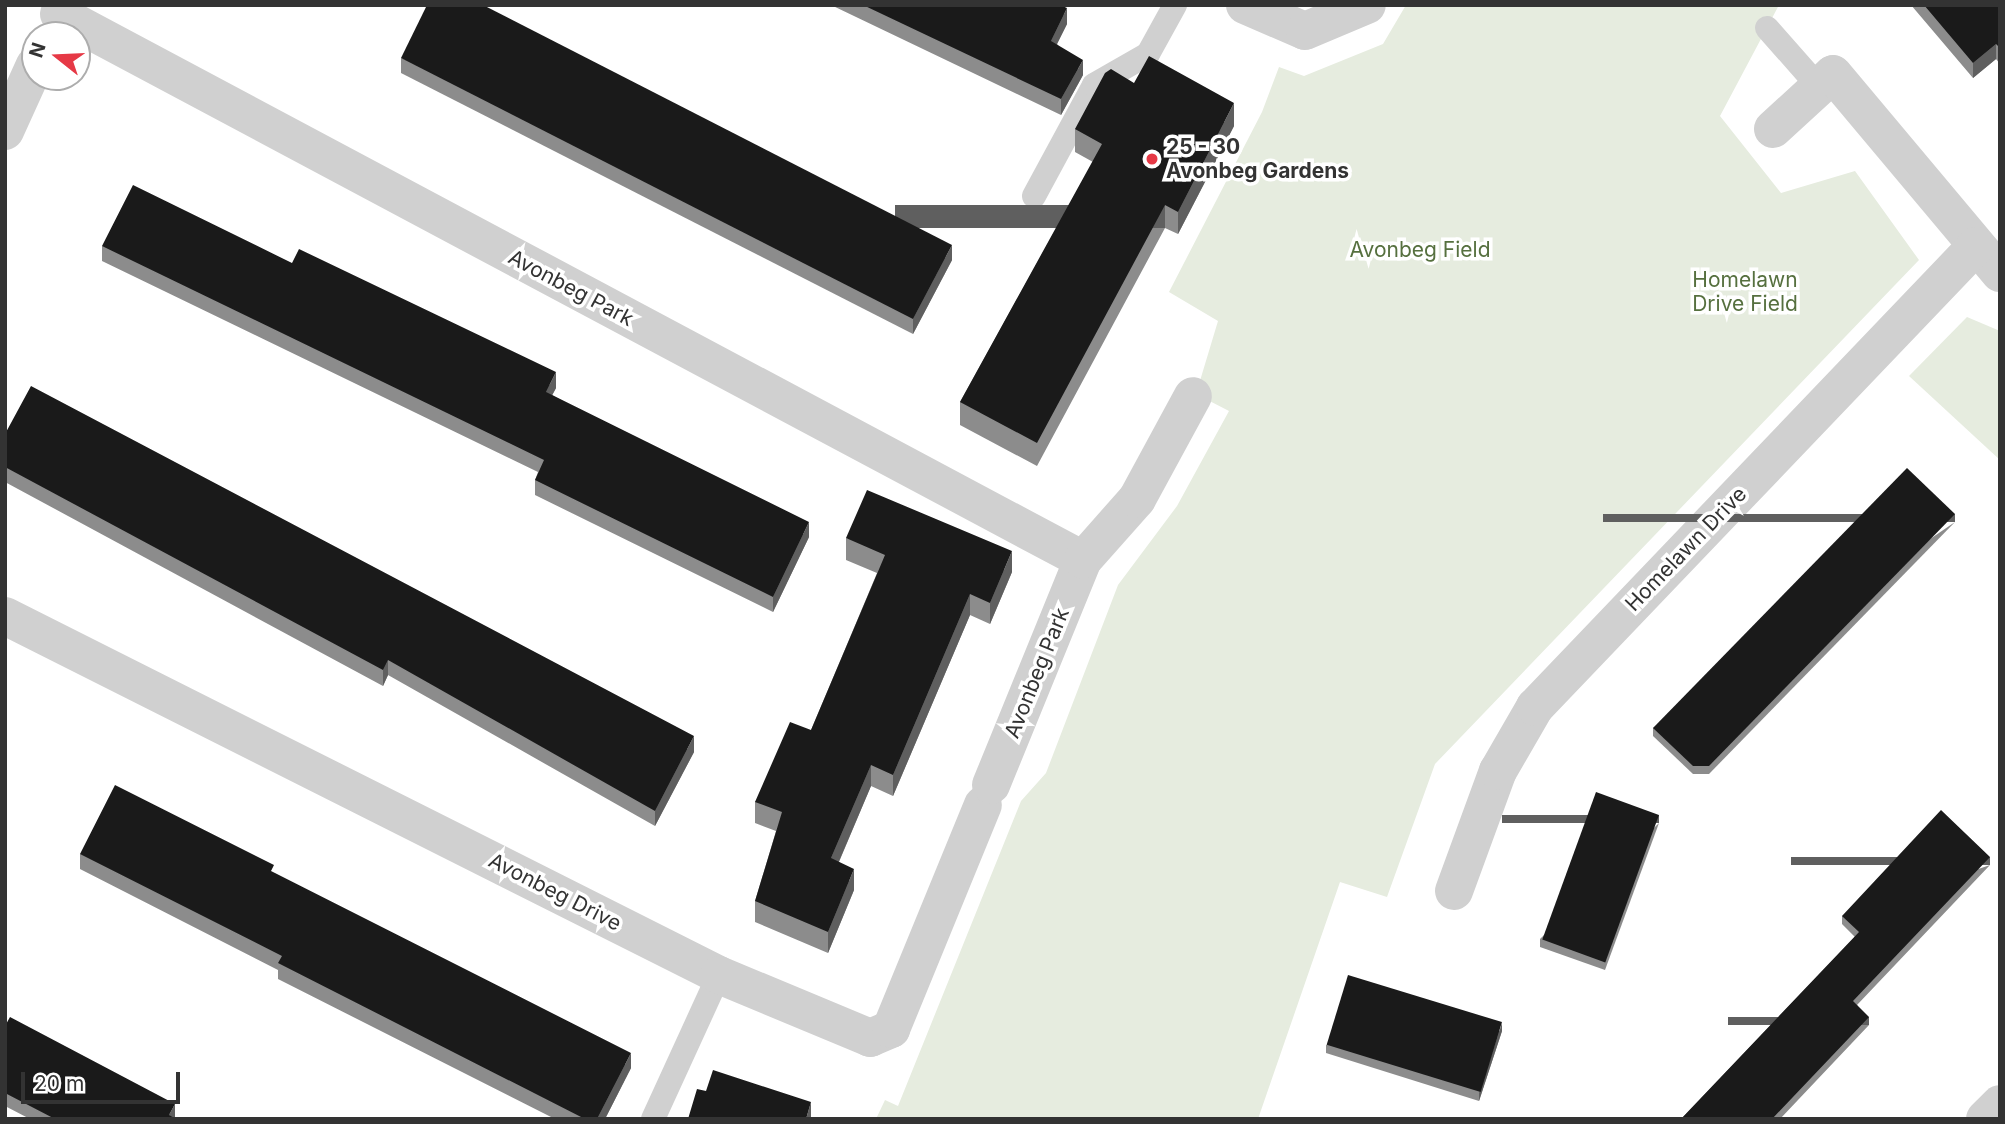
<!DOCTYPE html>
<html>
<head>
<meta charset="utf-8">
<style>
	body { margin:0 }
	#map { position:relative; width:2005px; height:1124px; overflow:hidden; background:#fff; font-family:Inter,sans-serif }
	div>[style] { position:absolute }
	.green>* { inset:0; background:#e6ecdf }
	.service>* { height:24px; margin:-12px; padding:0 12px; transform-origin:12px; border-radius:12px; background:#d0d0d0 }
	.minor>* { height:38px; margin:-19px; padding:0 19px; transform-origin:19px; border-radius:19px; background:#d0d0d0 }
	.wall>* { inset:0; background:#8c8c8c }
	.shaded-wall>* { inset:0; background:#5f5f5f; transform-origin:0 0 }
	.building>* { inset:0; background:#1a1a1a; transform-origin:0 0 }
	.dots>* { width:19px; height:19px; translate:-50% -50%; box-sizing:border-box; border:4px solid #fff; border-radius:50% }
	span { translate:-50% -50%; white-space:nowrap; text-align:center; line-height:1.15; -webkit-text-stroke:7px #fff; paint-order:stroke }
	.poi-label { font-size:21px; color:#333; font-weight:700 }
	.left { translate:0 -50%; text-align:left }
	.park-label { font-size:21px; color:#56703f }
	.street-label { font-size:21px; color:#333 }
	.frame { position:absolute; inset:0; border:7px solid #333; pointer-events:none }
	.north { position:absolute; left:21px; top:21px; width:70px; height:70px; box-sizing:border-box; background:#fff; border:2px solid #adadad; border-radius:50%; rotate:288deg; font-size:19px; font-weight:700; line-height:28px; text-align:center; color:#333 }
	.north::after { content:''; display:block; margin:auto; width:24px; height:32px; background:#e63946; clip-path:polygon(50% 0,100% 100%,50% 72%,0 100%) }
	.scale { position:absolute; left:21px; top:1072px; width:159px; height:32px; box-sizing:border-box; border:4px solid #333; border-top:0; padding-left:9px; font-size:21px; line-height:24px; white-space:nowrap; color:#333; -webkit-text-stroke:5px #fff; paint-order:stroke }
</style>
</head>
<body>
<div id="map">
	<div class="green">
		<div style="clip-path:polygon(1406px 5px,1779px 5px,1720px 116px,1781px 193px,1855px 171px,1919px 260px,1435px 764px,1387px 897px,1340px 882px,1258px 1119px,876px 1119px,885px 1100px,898px 1106px,1021px 801px,1046px 773px,1118px 585px,1177px 506px,1229px 411px,1196px 394px,1218px 321px,1169px 292px,1262px 112px,1279px 67px,1304px 76px,1383px 44px)"></div>
		<div style="clip-path:polygon(1967px 317px,2000px 331px,2000px 460px,1909px 376px)"></div>
	</div>
	<div class="service">
		<div style="left:1767px;top:28px;width:79px;rotate:48.6deg"></div>
		<div style="left:1034px;top:196px;width:126px;rotate:-61.6deg"></div>
		<div style="left:1094px;top:85px;width:62px;rotate:-29.9deg"></div>
		<div style="left:1148px;top:54px;width:56px;rotate:-61.1deg"></div>
		<div style="left:653px;top:1119px;width:158px;rotate:-65.4deg"></div>
	</div>
	<div class="minor">
		<div style="left:1245px;top:5px;width:65px;rotate:23.4deg"></div>
		<div style="left:1305px;top:31px;width:67px;rotate:-22.8deg"></div>
		<div style="left:59px;top:14px;width:1160px;rotate:28.07deg"></div>
		<div style="left:1773px;top:129px;width:81px;rotate:-42.5deg"></div>
		<div style="left:1833px;top:74px;width:260px;rotate:50deg"></div>
		<div style="left:5px;top:131px;width:72px;rotate:-65.6deg"></div>
		<div style="left:5px;top:616px;width:799px;rotate:26.69deg"></div>
		<div style="left:719px;top:975px;width:164px;rotate:22.6deg"></div>
		<div style="left:870px;top:1038px;width:23px;rotate:-23deg"></div>
		<div style="left:891px;top:1029px;width:242px;rotate:-67.7deg"></div>
		<div style="left:991px;top:785px;width:243px;rotate:-67.8deg"></div>
		<div style="left:1083px;top:560px;width:81px;rotate:-48.5deg"></div>
		<div style="left:1137px;top:499px;width:117px;rotate:-61.5deg"></div>
		<div style="left:1454px;top:891px;width:128px;rotate:-69.9deg"></div>
		<div style="left:1498px;top:771px;width:74px;rotate:-60deg"></div>
		<div style="left:1535px;top:707px;width:638px;rotate:-46.27deg"></div>
		<div style="left:1985px;top:1119px;width:21px;rotate:-45deg"></div>
	</div>
	<div class="wall">
		<div style="clip-path:polygon(831px 5px,1060px 5px,1067px 24px,1057px 44px,1083px 75px,1061px 115px)"></div>
		<div style="clip-path:polygon(1911px 5px,2000px 5px,2000px 64px,1996px 59px,1973px 78px)"></div>
		<div style="clip-path:polygon(401px 58px,952px 260px,913px 334px,401px 73px)"></div>
		<div style="clip-path:polygon(1134px 83px,1234px 126px,1178px 234px,1165px 228px,1037px 466px,960px 425px,960px 402px,1093px 162px,1075px 152px,1075px 129px)"></div>
		<div style="clip-path:polygon(102px 246px,292px 263px,556px 388px,552px 395px,809px 537px,773px 612px,535px 495px,535px 480px,538px 472px,102px 261px)"></div>
		<div style="clip-path:polygon(5px 434px,694px 752px,655px 826px,388px 675px,383px 686px,5px 482px)"></div>
		<div style="clip-path:polygon(1955px 522px,1709px 774px,1693px 774px,1653px 736px,1653px 728px)"></div>
		<div style="clip-path:polygon(846px 538px,1012px 572px,990px 624px,970px 615px,893px 796px,871px 786px,839px 862px,854px 890px,828px 953px,755px 922px,755px 901px,776px 831px,755px 823px,755px 802px,811px 730px,877px 573px,846px 560px)"></div>
		<div style="clip-path:polygon(1659px 823px,1605px 970px,1540px 947px,1540px 939px)"></div>
		<div style="clip-path:polygon(80px 854px,274px 873px,631px 1068px,605px 1119px,555px 1119px,278px 979px,278px 970px,80px 869px)"></div>
		<div style="clip-path:polygon(1990px 865px,1857px 1005px,1869px 1025px,1780px 1119px,1681px 1119px,1855px 937px,1842px 924px,1842px 916px)"></div>
		<div style="clip-path:polygon(5px 1026px,175px 1117px,174px 1118px,176px 1119px,30px 1119px,5px 1106px)"></div>
		<div style="clip-path:polygon(1502px 1031px,1479px 1101px,1326px 1053px,1326px 1045px)"></div>
	</div>
	<div class="shaded-wall">
		<div style="clip-path:polygon(1067px 8px,1067px 24px,1051px 56px,1051px 41px)"></div>
		<div style="clip-path:polygon(1996px 44px,1996px 59px,1973px 78px,1973px 63px)"></div>
		<div style="clip-path:polygon(1083px 60px,1083px 75px,1061px 115px,1061px 99px)"></div>
		<div style="clip-path:polygon(1234px 103px,1234px 126px,1178px 234px,1178px 212px)"></div>
		<div style="left:1165px;top:205px;width:23px;height:270px;rotate:90deg"></div>
		<div style="clip-path:polygon(952px 245px,952px 260px,913px 334px,913px 319px)"></div>
		<div style="clip-path:polygon(556px 372px,556px 388px,546px 407px,546px 392px)"></div>
		<div style="left:1955px;top:514px;width:8px;height:352px;rotate:90deg"></div>
		<div style="clip-path:polygon(809px 522px,809px 537px,773px 612px,773px 597px)"></div>
		<div style="clip-path:polygon(1012px 551px,1012px 572px,990px 624px,990px 603px)"></div>
		<div style="clip-path:polygon(970px 594px,970px 615px,893px 796px,893px 775px)"></div>
		<div style="clip-path:polygon(388px 660px,388px 675px,383px 686px,383px 670px)"></div>
		<div style="clip-path:polygon(694px 736px,694px 752px,655px 826px,655px 811px)"></div>
		<div style="clip-path:polygon(871px 765px,871px 786px,831px 880px,831px 858px)"></div>
		<div style="left:1659px;top:815px;width:8px;height:157px;rotate:90deg"></div>
		<div style="left:1990px;top:857px;width:8px;height:199px;rotate:90deg"></div>
		<div style="clip-path:polygon(854px 869px,854px 890px,828px 953px,828px 932px)"></div>
		<div style="left:1869px;top:1017px;width:8px;height:141px;rotate:90deg"></div>
		<div style="clip-path:polygon(1502px 1023px,1502px 1031px,1479px 1101px,1479px 1093px)"></div>
		<div style="clip-path:polygon(631px 1053px,631px 1068px,605px 1119px,597px 1119px)"></div>
		<div style="clip-path:polygon(811px 1102px,811px 1119px,806px 1119px)"></div>
		<div style="clip-path:polygon(175px 1104px,175px 1117px,174px 1119px,169px 1115px)"></div>
	</div>
	<div class="building">
		<div style="clip-path:polygon(427px 5px,483px 5px,952px 245px,913px 319px,401px 58px)"></div>
		<div style="clip-path:polygon(863px 5px,1060px 5px,1067px 8px,1051px 41px,1083px 60px,1061px 99px)"></div>
		<div style="clip-path:polygon(1924px 5px,2000px 5px,2000px 48px,1996px 44px,1973px 63px)"></div>
		<div style="clip-path:polygon(1149px 56px,1234px 103px,1178px 212px,1165px 205px,1037px 443px,960px 402px,1102px 144px,1075px 129px,1105px 73px,1111px 69px,1134px 83px)"></div>
		<div style="clip-path:polygon(133px 185px,292px 263px,299px 249px,556px 372px,546px 392px,809px 522px,773px 597px,535px 480px,544px 460px,102px 246px)"></div>
		<div style="clip-path:polygon(31px 386px,694px 736px,655px 811px,388px 660px,383px 670px,5px 467px,5px 434px)"></div>
		<div style="clip-path:polygon(1907px 468px,1955px 514px,1709px 766px,1693px 766px,1653px 728px)"></div>
		<div style="clip-path:polygon(867px 490px,1012px 551px,990px 603px,970px 594px,893px 775px,871px 765px,831px 858px,854px 869px,828px 932px,755px 901px,782px 812px,755px 802px,790px 722px,811px 730px,885px 555px,846px 538px)"></div>
		<div style="clip-path:polygon(115px 785px,274px 865px,271px 871px,631px 1053px,597px 1119px,585px 1119px,278px 963px,282px 956px,80px 854px)"></div>
		<div style="left:1596px;top:792px;width:67px;height:157px;rotate:20deg"></div>
		<div style="clip-path:polygon(1941px 810px,1990px 857px,1853px 1001px,1869px 1017px,1772px 1119px,1681px 1119px,1859px 932px,1842px 916px)"></div>
		<div style="left:1348px;top:975px;width:161px;height:73px;rotate:17deg"></div>
		<div style="clip-path:polygon(10px 1017px,175px 1104px,169px 1115px,176px 1119px,55px 1119px,5px 1093px,5px 1026px)"></div>
		<div style="clip-path:polygon(713px 1070px,811px 1102px,806px 1119px,688px 1119px,697px 1089px,706px 1091px)"></div>
	</div>
	<div class="dots">
		<div style="left:1152px;top:159px;background:#e63946"></div>
	</div>
	<div class="poi-label">
		<span class="left" style="left:1166px;top:159px">25 - 30<br>Avonbeg Gardens</span>
	</div>
	<div class="park-label">
		<span style="left:1420px;top:250px">Avonbeg Field</span>
		<span style="left:1745px;top:292px">Homelawn<br>Drive Field</span>
	</div>
	<div class="street-label">
		<span style="left:571px;top:288px;rotate:28deg">Avonbeg Park</span>
		<span style="left:1686px;top:549px;rotate:-46deg">Homelawn Drive</span>
		<span style="left:1037px;top:673px;rotate:-68deg">Avonbeg Park</span>
		<span style="left:555px;top:892px;rotate:27deg">Avonbeg Drive</span>
	</div>
	<div class="frame"></div>
	<div class="north">N</div>
	<div class="scale">20 m</div>
</div>
</body>
</html>
